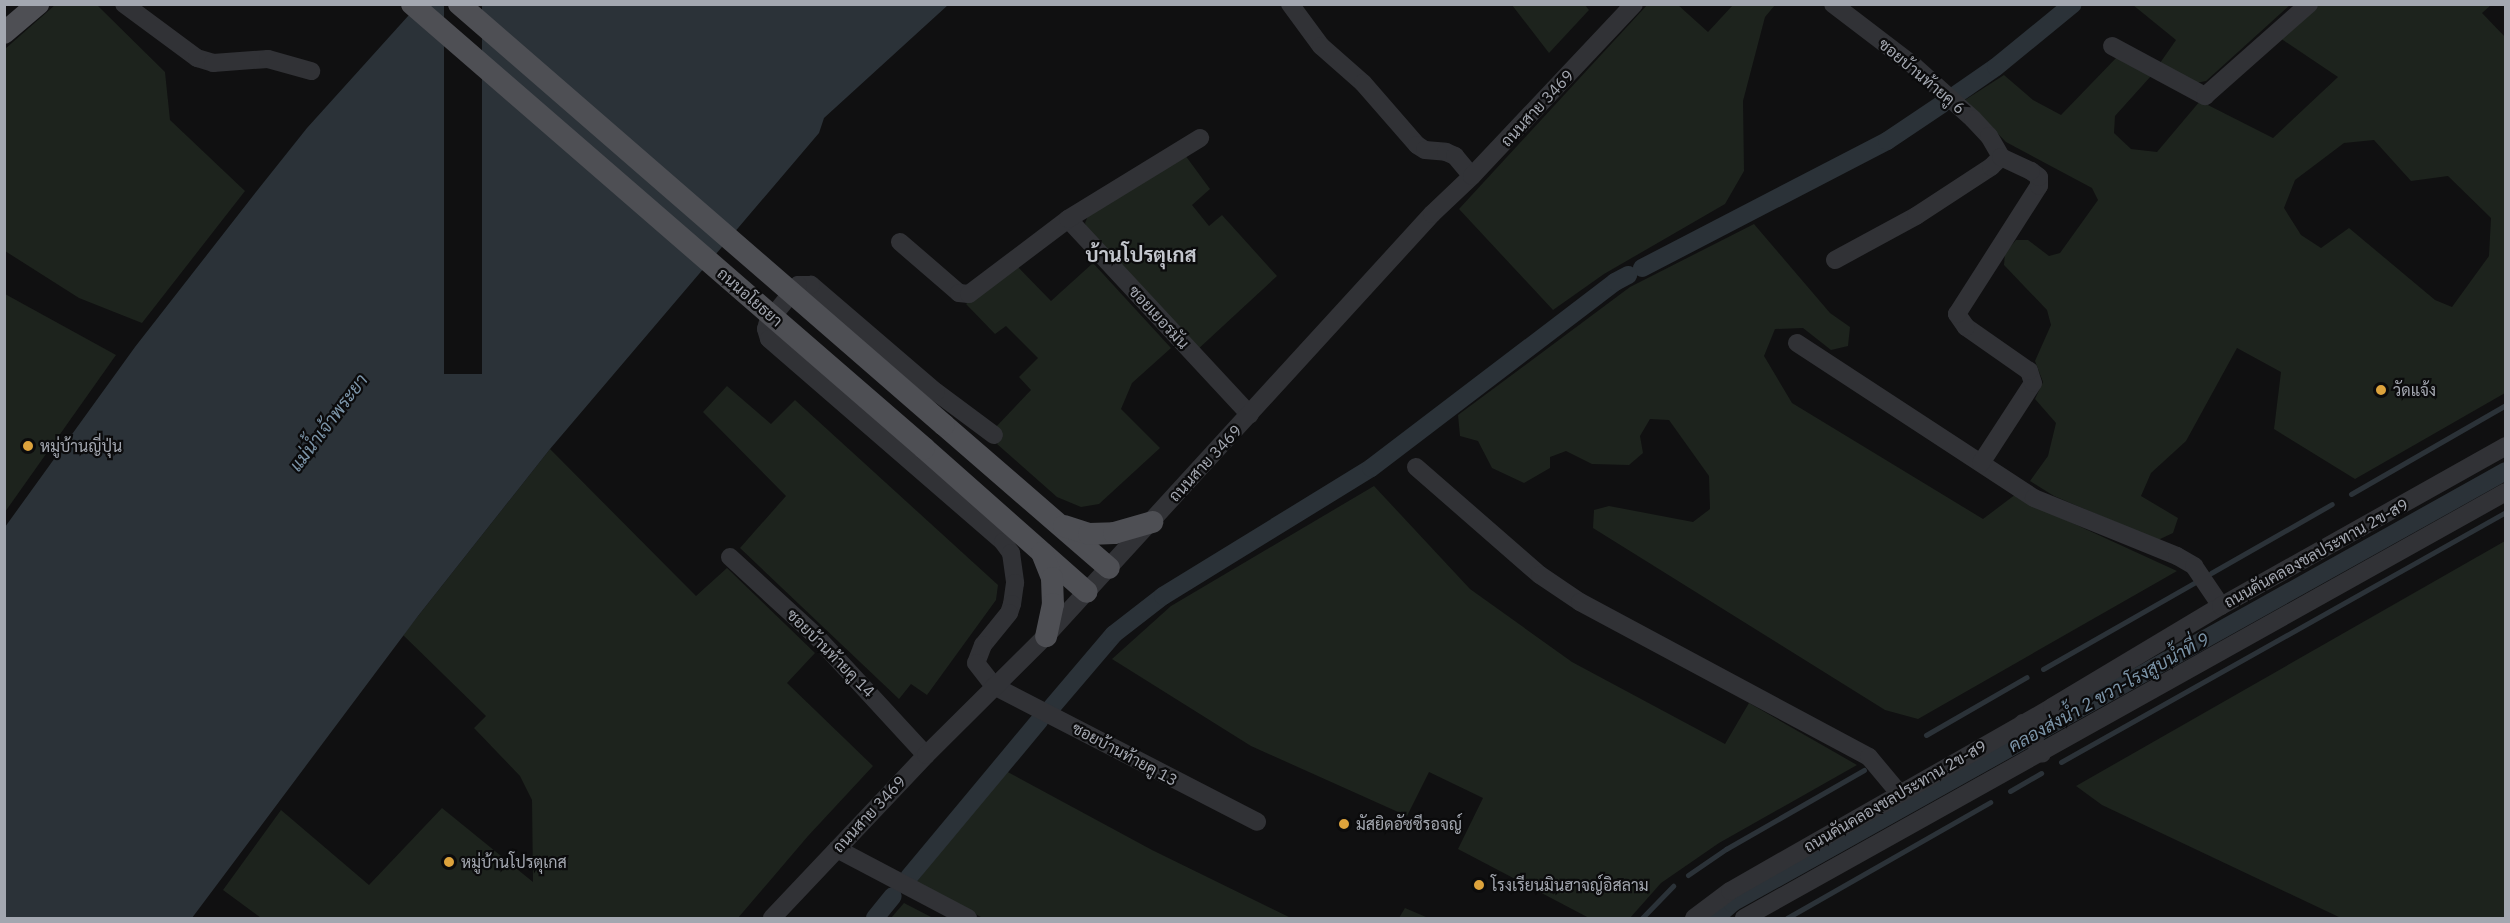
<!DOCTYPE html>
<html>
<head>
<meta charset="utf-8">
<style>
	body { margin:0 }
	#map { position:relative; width:2510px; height:923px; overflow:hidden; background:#101011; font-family:"IBM Plex Sans",Sarabun,sans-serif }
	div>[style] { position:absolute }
	.green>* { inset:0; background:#1d231d }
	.water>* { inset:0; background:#2b3238 }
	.pier>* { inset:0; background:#101011; transform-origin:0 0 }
	.stream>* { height:5px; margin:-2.5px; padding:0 2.5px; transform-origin:2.5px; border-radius:2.5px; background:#2b3238 }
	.canal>* { height:18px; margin:-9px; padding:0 9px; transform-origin:9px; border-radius:9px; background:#2b3238 }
	.minor>* { height:18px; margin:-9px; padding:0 9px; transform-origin:9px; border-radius:9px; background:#313236 }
	.major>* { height:22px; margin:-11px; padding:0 11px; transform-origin:11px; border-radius:11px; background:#4e4f54 }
	.major-bridge>* { height:22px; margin:-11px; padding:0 11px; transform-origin:11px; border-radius:11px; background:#4e4f54 }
	.dots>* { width:16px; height:16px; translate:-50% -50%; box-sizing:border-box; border:3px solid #0b0b0c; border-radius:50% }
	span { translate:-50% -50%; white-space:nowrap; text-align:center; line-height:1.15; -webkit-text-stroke:4.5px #0b0b0c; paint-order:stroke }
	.street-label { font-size:16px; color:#a3a7b0 }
	.poi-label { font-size:16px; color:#a3a7b0 }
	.left { translate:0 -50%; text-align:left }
	.water-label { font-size:18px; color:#7c95a9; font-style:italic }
	.quarter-label { font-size:20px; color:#c3c6cd; font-weight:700 }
	.frame { position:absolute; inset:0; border:6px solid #a3a7b0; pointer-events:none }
</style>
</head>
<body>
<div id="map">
	<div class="green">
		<div style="clip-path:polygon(1648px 4px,1678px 5px,1708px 32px,1733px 5px,1775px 5px,1765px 17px,1743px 101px,1744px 171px,1725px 204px,1604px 274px,1553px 310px,1459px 209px)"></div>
		<div style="clip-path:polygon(55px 5px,97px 5px,165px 72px,170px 120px,245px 191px,142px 323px,79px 298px,5px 251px,5px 49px)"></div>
		<div style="clip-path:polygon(1512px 5px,1585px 5px,1589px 10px,1549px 53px)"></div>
		<div style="clip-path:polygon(2133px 5px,2290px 5px,2206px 81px,2196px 83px,2160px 63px,2176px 40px)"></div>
		<div style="clip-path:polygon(evenodd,2318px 5px,2491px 5px,2482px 13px,2506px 38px,2505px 393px,2355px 479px,2274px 429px,2281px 372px,2237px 348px,2186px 441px,2151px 473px,2141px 496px,2178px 518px,2173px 533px,2158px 540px,2054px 496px,2030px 481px,2048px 456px,2056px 423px,2035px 399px,2043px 382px,2035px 361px,2051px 325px,2047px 310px,2004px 265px,2005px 253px,2016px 240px,2028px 240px,2049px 256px,2060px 253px,2098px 200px,2092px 188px,2006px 142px,1965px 100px,2004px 75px,2033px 100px,2061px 115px,2117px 57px,2151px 76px,2115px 116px,2114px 133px,2131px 149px,2157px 152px,2200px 101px,2273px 138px,2338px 77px,2280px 38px,2318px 5px,2374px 140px,2411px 181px,2448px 176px,2491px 218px,2489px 256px,2452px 307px,2435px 300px,2349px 228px,2321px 248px,2301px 235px,2284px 208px,2295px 180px,2344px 143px,2374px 140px)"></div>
		<div style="clip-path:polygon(1185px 155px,1210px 189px,1192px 205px,1209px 226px,1222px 215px,1277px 276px,1196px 351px,1089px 235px,1085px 223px,1090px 211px)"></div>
		<div style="clip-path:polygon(1754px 224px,1830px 313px,1850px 327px,1848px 346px,1831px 350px,1803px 328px,1775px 329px,1764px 356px,1792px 403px,1983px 519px,2016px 494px,2033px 505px,2177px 571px,1918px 719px,1885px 710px,1593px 528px,1594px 510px,1609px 506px,1693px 522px,1710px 509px,1709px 476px,1669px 420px,1650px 419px,1640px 436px,1643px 453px,1629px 465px,1592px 464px,1566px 451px,1550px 457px,1550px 468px,1524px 483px,1492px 468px,1478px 441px,1460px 436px,1458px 415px,1630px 287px)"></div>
		<div style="clip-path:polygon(1093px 263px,1171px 348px,1132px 383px,1121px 409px,1160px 448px,1099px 504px,1081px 507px,1057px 497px,997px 444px,1003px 437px,994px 429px,1031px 390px,1019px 377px,1038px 358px,1006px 326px,995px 334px,966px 304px,1015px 264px,1051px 301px)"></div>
		<div style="clip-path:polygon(5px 294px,116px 355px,5px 512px)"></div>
		<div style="clip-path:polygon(727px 386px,771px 424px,795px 400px,998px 585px,996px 600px,927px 695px,911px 684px,899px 699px,740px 548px,786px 496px,703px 412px)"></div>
		<div style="clip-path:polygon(550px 449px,696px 596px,727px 568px,815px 653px,787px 683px,873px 766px,808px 836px,738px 918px,261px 918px,223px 890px,281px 810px,369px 885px,442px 808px,533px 882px,532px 800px,520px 776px,474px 728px,486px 716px,403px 635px)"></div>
		<div style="clip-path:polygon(1374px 486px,1470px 589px,1572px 662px,1725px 744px,1749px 703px,1857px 765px,1719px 843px,1661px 883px,1630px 918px,1589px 918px,1458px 849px,1483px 798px,1429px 772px,1407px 816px,1251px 746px,1112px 659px,1171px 606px)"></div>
		<div style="clip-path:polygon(2505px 541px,2505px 918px,2341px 918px,2102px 805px,2076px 786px)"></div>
		<div style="clip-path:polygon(1004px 770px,1152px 850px,1291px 918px,983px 918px,915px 884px)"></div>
		<div style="clip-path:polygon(904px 903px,933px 918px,891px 918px)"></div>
		<div style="clip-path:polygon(1405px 908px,1426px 917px,1427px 918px,1399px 918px)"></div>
	</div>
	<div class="water">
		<div style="clip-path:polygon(418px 5px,948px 5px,824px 118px,819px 133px,550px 449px,418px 616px,192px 918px,5px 918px,5px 527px,135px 347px,256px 192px,307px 128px)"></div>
	</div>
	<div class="pier">
		<div style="left:444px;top:5px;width:38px;height:369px"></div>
	</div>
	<div class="stream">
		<div style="left:2351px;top:494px;width:179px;rotate:-29.9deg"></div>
		<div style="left:2211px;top:573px;width:139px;rotate:-29.7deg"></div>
		<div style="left:2043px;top:669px;width:177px;rotate:-29.7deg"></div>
		<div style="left:1926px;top:735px;width:116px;rotate:-29.9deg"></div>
		<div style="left:2061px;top:762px;width:510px;rotate:-29.33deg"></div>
		<div style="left:2010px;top:791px;width:36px;rotate:-30deg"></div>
		<div style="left:1688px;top:875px;width:46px;rotate:-34.4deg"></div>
		<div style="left:1726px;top:849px;width:159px;rotate:-29.8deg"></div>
		<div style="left:1642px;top:918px;width:45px;rotate:-45.9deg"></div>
		<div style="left:1787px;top:918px;width:234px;rotate:-29.7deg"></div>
	</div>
	<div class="canal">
		<div style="left:1957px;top:94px;width:47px;rotate:-34.7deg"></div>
		<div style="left:1996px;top:67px;width:99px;rotate:-39.3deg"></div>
		<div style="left:1642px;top:268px;width:276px;rotate:-27.4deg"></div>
		<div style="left:1887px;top:141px;width:66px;rotate:-33.9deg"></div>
		<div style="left:1051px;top:708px;width:97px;rotate:-49.6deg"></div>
		<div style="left:1114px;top:634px;width:62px;rotate:-37.8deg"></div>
		<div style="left:1163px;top:596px;width:244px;rotate:-31.6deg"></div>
		<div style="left:1371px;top:468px;width:307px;rotate:-37.3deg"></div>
		<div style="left:1615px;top:282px;width:15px;rotate:-28deg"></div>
		<div style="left:909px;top:877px;width:204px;rotate:-50.2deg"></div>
		<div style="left:875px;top:918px;width:28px;rotate:-51deg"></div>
		<div style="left:1715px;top:918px;width:23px;rotate:-41deg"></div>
		<div style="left:1732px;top:903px;width:886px;rotate:-29.17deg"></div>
	</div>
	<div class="minor">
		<div style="left:124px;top:4px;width:91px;rotate:36.5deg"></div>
		<div style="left:197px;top:58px;width:17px;rotate:17deg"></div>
		<div style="left:213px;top:63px;width:55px;rotate:-4.2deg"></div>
		<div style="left:268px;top:59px;width:45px;rotate:15.6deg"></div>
		<div style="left:1290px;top:4px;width:52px;rotate:53.6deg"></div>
		<div style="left:1321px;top:46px;width:56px;rotate:41.4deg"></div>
		<div style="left:1363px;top:83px;width:82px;rotate:48.9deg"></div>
		<div style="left:1417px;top:145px;width:9px;rotate:32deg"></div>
		<div style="left:1425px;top:150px;width:21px;rotate:5deg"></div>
		<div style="left:1446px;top:152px;width:10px;rotate:24deg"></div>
		<div style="left:1455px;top:156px;width:26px;rotate:50deg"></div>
		<div style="left:1833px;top:4px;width:102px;rotate:37.4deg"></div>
		<div style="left:1914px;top:66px;width:79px;rotate:41.9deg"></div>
		<div style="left:1973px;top:119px;width:23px;rotate:47deg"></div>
		<div style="left:1989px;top:136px;width:24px;rotate:60deg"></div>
		<div style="left:2112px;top:46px;width:106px;rotate:28.3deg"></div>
		<div style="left:2205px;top:96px;width:139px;rotate:-41.5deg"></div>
		<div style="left:1068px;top:219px;width:267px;rotate:47.1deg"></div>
		<div style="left:900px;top:242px;width:78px;rotate:40.8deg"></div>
		<div style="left:959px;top:293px;width:10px;rotate:6deg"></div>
		<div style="left:969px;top:294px;width:124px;rotate:-37.1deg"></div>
		<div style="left:1068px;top:219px;width:155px;rotate:-31.5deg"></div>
		<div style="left:1835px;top:260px;width:92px;rotate:-28.5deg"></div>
		<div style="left:1916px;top:216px;width:90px;rotate:-33.2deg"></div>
		<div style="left:1991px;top:167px;width:14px;rotate:-45deg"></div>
		<div style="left:1797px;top:343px;width:283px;rotate:33.2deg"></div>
		<div style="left:2034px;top:498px;width:154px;rotate:22.1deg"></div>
		<div style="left:2177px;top:556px;width:20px;rotate:30deg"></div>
		<div style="left:2194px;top:566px;width:48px;rotate:56deg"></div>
		<div style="left:994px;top:435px;width:72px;rotate:-143.4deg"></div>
		<div style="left:936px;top:392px;width:165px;rotate:-139.4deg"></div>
		<div style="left:811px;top:285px;width:13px;rotate:180deg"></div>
		<div style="left:798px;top:285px;width:48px;rotate:129deg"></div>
		<div style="left:768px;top:322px;width:7px;rotate:106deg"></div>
		<div style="left:766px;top:329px;width:10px;rotate:73deg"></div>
		<div style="left:769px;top:339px;width:310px;rotate:40.9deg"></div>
		<div style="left:1003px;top:542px;width:14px;rotate:54deg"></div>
		<div style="left:1011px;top:553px;width:30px;rotate:82deg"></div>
		<div style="left:1015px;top:583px;width:21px;rotate:98deg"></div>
		<div style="left:1012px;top:604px;width:9px;rotate:108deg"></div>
		<div style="left:1009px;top:613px;width:41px;rotate:129.1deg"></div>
		<div style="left:983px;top:645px;width:19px;rotate:111deg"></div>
		<div style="left:976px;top:663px;width:29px;rotate:52deg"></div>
		<div style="left:994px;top:686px;width:296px;rotate:27.3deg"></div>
		<div style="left:1981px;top:463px;width:95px;rotate:-57deg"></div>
		<div style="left:2033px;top:383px;width:13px;rotate:-108deg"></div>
		<div style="left:2029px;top:371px;width:77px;rotate:-145.1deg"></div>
		<div style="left:1966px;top:327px;width:16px;rotate:-125deg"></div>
		<div style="left:1957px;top:314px;width:152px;rotate:-57.4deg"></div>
		<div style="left:2039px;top:186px;width:9px;rotate:-90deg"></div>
		<div style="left:2039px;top:177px;width:10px;rotate:-143deg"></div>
		<div style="left:2031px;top:171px;width:33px;rotate:-155deg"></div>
		<div style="left:1416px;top:467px;width:164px;rotate:41.1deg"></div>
		<div style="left:1540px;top:575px;width:48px;rotate:34deg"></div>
		<div style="left:1580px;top:602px;width:328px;rotate:28.2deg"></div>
		<div style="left:1869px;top:757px;width:47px;rotate:50.2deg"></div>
		<div style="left:730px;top:557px;width:117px;rotate:42.6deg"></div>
		<div style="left:816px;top:636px;width:162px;rotate:47.3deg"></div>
		<div style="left:2023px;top:723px;width:36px;rotate:58deg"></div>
		<div style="left:837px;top:849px;width:148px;rotate:27.8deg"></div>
		<div style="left:772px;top:918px;width:224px;rotate:-46.6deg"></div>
		<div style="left:926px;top:755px;width:169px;rotate:-44.8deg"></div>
		<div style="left:1046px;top:636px;width:572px;rotate:-47.55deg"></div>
		<div style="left:1432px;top:214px;width:55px;rotate:-43.5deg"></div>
		<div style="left:1472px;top:176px;width:236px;rotate:-46.7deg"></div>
		<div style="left:1694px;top:918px;width:45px;rotate:-36.9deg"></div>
		<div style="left:1730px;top:891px;width:371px;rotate:-29.7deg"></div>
		<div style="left:2052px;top:707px;width:197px;rotate:-30.9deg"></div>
		<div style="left:2221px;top:606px;width:327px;rotate:-29.3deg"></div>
		<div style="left:1744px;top:918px;width:873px;rotate:-29.21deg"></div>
	</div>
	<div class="major">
		<div style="left:4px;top:33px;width:45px;rotate:-40.5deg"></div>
		<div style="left:944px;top:425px;width:218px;rotate:40.9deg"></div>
		<div style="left:924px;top:448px;width:217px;rotate:41.5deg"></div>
		<div style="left:1064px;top:526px;width:26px;rotate:18deg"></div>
		<div style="left:1089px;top:534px;width:25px;rotate:-2deg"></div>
		<div style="left:1114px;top:533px;width:40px;rotate:-16deg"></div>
		<div style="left:1042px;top:553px;width:27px;rotate:68deg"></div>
		<div style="left:1052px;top:578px;width:26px;rotate:88deg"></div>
		<div style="left:1053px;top:604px;width:33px;rotate:102deg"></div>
	</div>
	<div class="major-bridge">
		<div style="left:412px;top:4px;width:678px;rotate:40.93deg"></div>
		<div style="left:459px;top:4px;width:642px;rotate:40.96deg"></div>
	</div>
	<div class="dots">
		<div style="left:2381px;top:390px;background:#dda33c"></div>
		<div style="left:28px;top:446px;background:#dda33c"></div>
		<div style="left:1344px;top:824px;background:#dda33c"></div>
		<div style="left:449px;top:862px;background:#dda33c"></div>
		<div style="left:1479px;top:885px;background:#dda33c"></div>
	</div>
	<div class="street-label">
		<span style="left:1922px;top:76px;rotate:40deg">ซอยบ้านท้ายคู 6</span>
		<span style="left:1537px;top:108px;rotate:-47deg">ถนนสาย 3469</span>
		<span style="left:750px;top:297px;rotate:41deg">ถนนอโยธยา</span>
		<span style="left:1159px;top:317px;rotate:47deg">ซอยเยอรมัน</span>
		<span style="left:1205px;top:463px;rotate:-47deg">ถนนสาย 3469</span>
		<span style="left:2316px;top:553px;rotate:-29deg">ถนนคันคลองชลประทาน 2ข-ส9</span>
		<span style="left:831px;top:653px;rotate:45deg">ซอยบ้านท้ายคู 14</span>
		<span style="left:1125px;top:754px;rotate:28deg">ซอยบ้านท้ายคู 13</span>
		<span style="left:1895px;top:796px;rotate:-30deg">ถนนคันคลองชลประทาน 2ข-ส9</span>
		<span style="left:869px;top:814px;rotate:-47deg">ถนนสาย 3469</span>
	</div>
	<div class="poi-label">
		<span class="left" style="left:2393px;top:390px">วัดแจ้ง</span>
		<span class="left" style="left:40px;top:446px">หมู่บ้านญี่ปุ่น</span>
		<span class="left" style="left:1356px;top:824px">มัสยิดอัซซีรอจญ์</span>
		<span class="left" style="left:461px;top:862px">หมู่บ้านโปรตุเกส</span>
		<span class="left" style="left:1491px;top:885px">โรงเรียนมินฮาจญ์อิสลาม</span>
	</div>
	<div class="water-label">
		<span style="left:329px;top:423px;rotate:-53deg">แม่น้ำเจ้าพระยา</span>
		<span style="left:2109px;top:693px;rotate:-29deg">คลองส่งน้ำ 2 ขวา-โรงสูบน้ำที่ 9</span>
	</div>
	<div class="quarter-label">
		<span style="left:1141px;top:254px">บ้านโปรตุเกส</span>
	</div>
	<div class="frame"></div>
</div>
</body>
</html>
